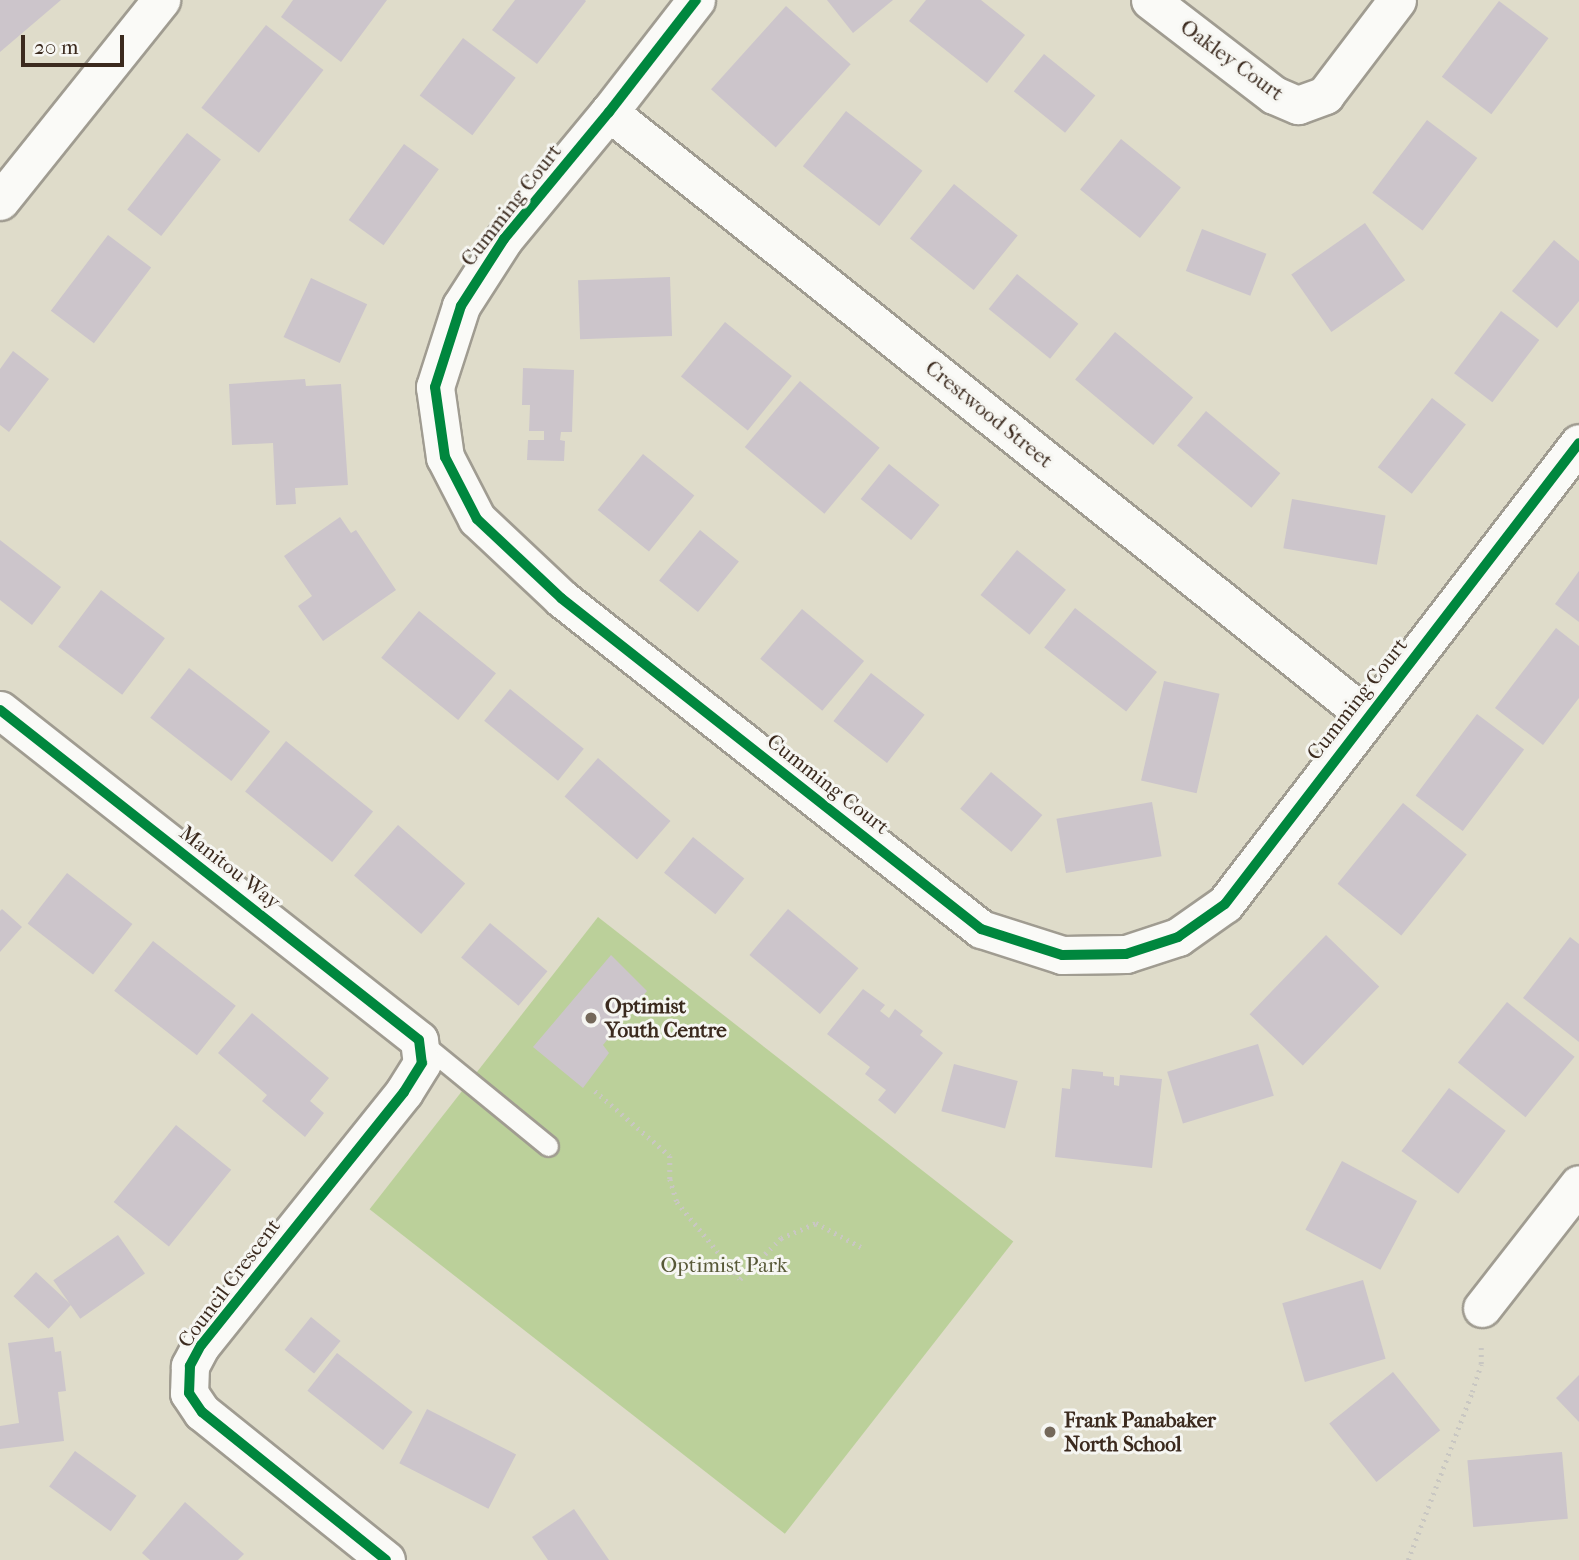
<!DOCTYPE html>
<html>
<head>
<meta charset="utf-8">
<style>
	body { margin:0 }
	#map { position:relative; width:1579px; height:1560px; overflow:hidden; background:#dfdcca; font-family:"IM FELL French Canon",serif }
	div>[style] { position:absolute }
	.green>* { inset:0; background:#bbd09a; transform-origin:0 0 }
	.building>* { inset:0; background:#ccc5cb; transform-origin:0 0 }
	.path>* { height:4.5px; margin-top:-2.25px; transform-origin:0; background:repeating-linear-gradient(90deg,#c9c7c2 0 2px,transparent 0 7px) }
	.roads { filter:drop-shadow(2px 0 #a09c91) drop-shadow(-2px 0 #a09c91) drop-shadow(0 2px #a09c91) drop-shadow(0 -2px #a09c91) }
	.lane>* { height:19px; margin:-9.5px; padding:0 9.5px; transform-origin:9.5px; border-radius:9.5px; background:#fafaf7 }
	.street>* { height:37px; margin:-18.5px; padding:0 18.5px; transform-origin:18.5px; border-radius:18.5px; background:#fafaf7 }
	.cycleway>* { height:10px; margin:-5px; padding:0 5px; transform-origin:5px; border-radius:5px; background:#00873e }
	.dots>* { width:19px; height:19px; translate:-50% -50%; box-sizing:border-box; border:4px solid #f6f6f2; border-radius:50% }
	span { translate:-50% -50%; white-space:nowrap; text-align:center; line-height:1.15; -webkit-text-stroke:6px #f6f6f2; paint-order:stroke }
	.street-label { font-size:21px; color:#3b2a1e }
	.poi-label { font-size:21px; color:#3b2a1e; font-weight:700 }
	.left { translate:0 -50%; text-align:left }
	.park-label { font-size:21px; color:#585938 }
	.scale { position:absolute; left:21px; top:35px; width:103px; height:32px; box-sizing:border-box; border:4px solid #3b2a1e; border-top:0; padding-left:9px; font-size:21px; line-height:24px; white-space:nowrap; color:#3b2a1e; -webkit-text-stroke:5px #f6f6f2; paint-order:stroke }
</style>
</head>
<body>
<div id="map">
	<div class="green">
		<div style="left:598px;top:917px;width:527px;height:371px;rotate:38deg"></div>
	</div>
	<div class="building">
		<div style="clip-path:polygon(0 0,61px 0,0 52px)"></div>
		<div style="clip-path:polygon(293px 0,387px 0,341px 62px,281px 17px)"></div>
		<div style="clip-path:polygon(515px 0,585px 0,586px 1px,537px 64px,492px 30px)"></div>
		<div style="clip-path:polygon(827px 0,893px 0,853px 33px)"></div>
		<div style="clip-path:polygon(926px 0,981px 0,1025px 35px,987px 83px,909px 21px)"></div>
		<div style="left:1499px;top:1px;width:62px;height:95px;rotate:37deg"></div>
		<div style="left:786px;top:6px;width:87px;height:112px;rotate:42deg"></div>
		<div style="left:266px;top:25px;width:73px;height:105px;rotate:38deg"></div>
		<div style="left:463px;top:38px;width:66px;height:72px;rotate:37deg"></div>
		<div style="left:1044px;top:54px;width:66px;height:48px;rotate:39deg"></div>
		<div style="left:846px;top:111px;width:97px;height:70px;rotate:38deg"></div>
		<div style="left:1427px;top:120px;width:63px;height:91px;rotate:37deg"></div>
		<div style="left:187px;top:133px;width:43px;height:97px;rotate:38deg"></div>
		<div style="left:1121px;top:139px;width:77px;height:65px;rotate:39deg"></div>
		<div style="left:404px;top:144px;width:43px;height:94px;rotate:36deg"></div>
		<div style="left:954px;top:184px;width:82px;height:70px;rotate:39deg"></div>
		<div style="left:1365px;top:223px;width:70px;height:90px;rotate:55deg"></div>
		<div style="left:1202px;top:229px;width:69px;height:45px;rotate:21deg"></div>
		<div style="left:108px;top:235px;width:54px;height:95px;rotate:37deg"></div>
		<div style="clip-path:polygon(1554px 240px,1579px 261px,1579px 301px,1557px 328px,1512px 291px)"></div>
		<div style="left:1017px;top:274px;width:79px;height:45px;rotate:39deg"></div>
		<div style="left:670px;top:277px;width:59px;height:92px;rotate:88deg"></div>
		<div style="left:311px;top:278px;width:62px;height:65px;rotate:25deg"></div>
		<div style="left:1501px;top:311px;width:48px;height:78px;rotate:37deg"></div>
		<div style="left:725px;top:322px;width:86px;height:70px;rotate:39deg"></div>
		<div style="left:1115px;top:332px;width:102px;height:62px;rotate:40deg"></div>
		<div style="clip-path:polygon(13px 351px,49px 379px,9px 432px,0 425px,0 369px)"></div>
		<div style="clip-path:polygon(523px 368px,574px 370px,572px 432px,561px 432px,560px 440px,565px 441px,564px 461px,527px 460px,528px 440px,544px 440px,544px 431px,529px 431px,530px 405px,522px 405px)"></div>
		<div style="clip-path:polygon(305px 379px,306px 386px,341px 384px,348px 485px,295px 488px,296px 504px,276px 505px,273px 443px,232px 445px,229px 384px)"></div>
		<div style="left:800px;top:381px;width:104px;height:86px;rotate:40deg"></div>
		<div style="left:1432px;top:398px;width:43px;height:88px;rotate:38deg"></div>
		<div style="left:1206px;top:411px;width:97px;height:45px;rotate:40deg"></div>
		<div style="left:643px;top:454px;width:66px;height:72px;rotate:39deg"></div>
		<div style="left:889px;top:464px;width:65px;height:45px;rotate:39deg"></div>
		<div style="left:1292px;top:499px;width:95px;height:50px;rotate:10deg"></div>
		<div style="clip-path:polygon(340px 517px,351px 533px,356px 530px,396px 590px,323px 641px,298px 606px,312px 596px,284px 556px)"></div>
		<div style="left:700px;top:530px;width:50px;height:65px;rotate:39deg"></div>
		<div style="clip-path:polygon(0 540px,61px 587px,32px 625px,0 600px)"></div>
		<div style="left:1017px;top:550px;width:63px;height:58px;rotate:39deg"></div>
		<div style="clip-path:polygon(1579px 571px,1579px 622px,1555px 604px)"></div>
		<div style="left:101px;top:590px;width:80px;height:71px;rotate:37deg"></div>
		<div style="left:1075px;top:608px;width:104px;height:50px;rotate:38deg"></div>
		<div style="left:802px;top:609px;width:81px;height:65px;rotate:40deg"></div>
		<div style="left:419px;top:611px;width:99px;height:60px;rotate:39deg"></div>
		<div style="clip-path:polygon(1556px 628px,1579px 646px,1579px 698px,1543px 745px,1495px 708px)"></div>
		<div style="left:189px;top:668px;width:103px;height:63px;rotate:38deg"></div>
		<div style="left:871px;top:673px;width:68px;height:61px;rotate:38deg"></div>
		<div style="left:1164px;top:681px;width:57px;height:102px;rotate:13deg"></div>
		<div style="left:510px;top:689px;width:95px;height:41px;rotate:39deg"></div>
		<div style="left:1477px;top:714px;width:59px;height:102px;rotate:37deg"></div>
		<div style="left:286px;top:741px;width:112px;height:65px;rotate:39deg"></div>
		<div style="left:598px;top:758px;width:96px;height:51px;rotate:41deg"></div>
		<div style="left:991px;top:772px;width:67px;height:48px;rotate:40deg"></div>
		<div style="left:1152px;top:802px;width:55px;height:97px;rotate:80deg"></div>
		<div style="left:1403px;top:803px;width:82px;height:104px;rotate:39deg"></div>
		<div style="left:398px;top:825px;width:89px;height:67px;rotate:41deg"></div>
		<div style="left:693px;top:837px;width:66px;height:46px;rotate:39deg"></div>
		<div style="left:67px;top:873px;width:83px;height:64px;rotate:38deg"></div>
		<div style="clip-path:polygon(2px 909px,22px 927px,0 952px,0 911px)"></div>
		<div style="left:788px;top:909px;width:92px;height:60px;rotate:40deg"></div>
		<div style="left:490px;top:923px;width:75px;height:45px;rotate:40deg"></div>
		<div style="left:1326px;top:935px;width:74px;height:110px;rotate:44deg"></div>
		<div style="clip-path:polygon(1570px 937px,1579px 944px,1579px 1042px,1523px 998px)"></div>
		<div style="left:153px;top:941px;width:105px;height:63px;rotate:38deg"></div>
		<div style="clip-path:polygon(611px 955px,647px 991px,603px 1045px,609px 1053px,583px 1088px,533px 1047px)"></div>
		<div style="clip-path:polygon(863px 989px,885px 1005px,880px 1011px,889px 1018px,895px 1009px,923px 1031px,920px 1035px,943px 1053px,895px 1114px,878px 1100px,886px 1090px,865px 1074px,870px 1067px,827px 1034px)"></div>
		<div style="left:1507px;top:1002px;width:87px;height:78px;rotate:39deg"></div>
		<div style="clip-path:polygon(252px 1013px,329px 1078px,310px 1101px,324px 1113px,305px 1137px,262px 1101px,267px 1095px,218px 1053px)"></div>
		<div style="left:1258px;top:1044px;width:54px;height:95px;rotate:73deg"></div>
		<div style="left:954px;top:1064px;width:66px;height:49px;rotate:15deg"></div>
		<div style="clip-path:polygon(1072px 1069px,1103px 1072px,1103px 1076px,1114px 1077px,1114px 1085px,1119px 1086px,1120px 1075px,1162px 1079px,1152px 1168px,1055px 1157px,1062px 1088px,1070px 1089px)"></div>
		<div style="left:1449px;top:1088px;width:71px;height:79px;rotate:37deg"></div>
		<div style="left:176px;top:1125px;width:71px;height:99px;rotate:39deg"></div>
		<div style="left:1342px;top:1161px;width:85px;height:78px;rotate:28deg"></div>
		<div style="left:118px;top:1235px;width:47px;height:79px;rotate:55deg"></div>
		<div style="left:36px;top:1272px;width:48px;height:33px;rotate:43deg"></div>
		<div style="left:1363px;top:1280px;width:82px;height:84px;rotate:74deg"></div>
		<div style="left:311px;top:1317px;width:38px;height:42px;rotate:39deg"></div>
		<div style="clip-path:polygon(53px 1337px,55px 1352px,61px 1351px,66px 1391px,58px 1392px,64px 1441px,0 1449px,0 1426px,19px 1423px,8px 1343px)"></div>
		<div style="left:337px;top:1353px;width:96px;height:48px;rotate:38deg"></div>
		<div style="left:1393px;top:1372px;width:75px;height:82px;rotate:51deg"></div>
		<div style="clip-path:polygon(1579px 1375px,1579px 1422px,1556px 1398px)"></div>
		<div style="left:427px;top:1409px;width:100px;height:61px;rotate:27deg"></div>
		<div style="left:75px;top:1451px;width:76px;height:44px;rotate:36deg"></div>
		<div style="left:1562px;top:1452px;width:67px;height:95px;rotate:85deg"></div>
		<div style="clip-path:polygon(185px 1502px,244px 1554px,238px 1560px,150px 1560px,142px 1553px)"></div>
		<div style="clip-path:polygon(574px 1509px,609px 1560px,548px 1560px,532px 1537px)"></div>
	</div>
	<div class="path">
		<div style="left:595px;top:1091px;width:99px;rotate:40.9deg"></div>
		<div style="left:670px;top:1156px;width:23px;rotate:90deg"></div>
		<div style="left:670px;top:1179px;width:24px;rotate:73deg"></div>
		<div style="left:677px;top:1202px;width:99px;rotate:50.7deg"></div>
		<div style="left:740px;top:1279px;width:58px;rotate:-45deg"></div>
		<div style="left:781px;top:1238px;width:38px;rotate:-23deg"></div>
		<div style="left:816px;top:1223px;width:51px;rotate:28.1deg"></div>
		<div style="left:1408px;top:1560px;width:180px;rotate:-69.1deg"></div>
		<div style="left:1472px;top:1392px;width:29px;rotate:-72deg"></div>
		<div style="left:1481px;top:1364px;width:21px;rotate:-90deg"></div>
	</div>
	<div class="roads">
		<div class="lane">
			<div style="left:421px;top:1042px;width:164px;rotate:39.3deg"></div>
		</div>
		<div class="street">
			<div style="left:696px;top:0;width:142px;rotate:127.8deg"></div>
			<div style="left:609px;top:112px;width:165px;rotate:129.6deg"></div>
			<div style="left:504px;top:239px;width:80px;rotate:122.7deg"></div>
			<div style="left:461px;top:306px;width:85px;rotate:107.8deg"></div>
			<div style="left:435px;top:387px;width:71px;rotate:81.9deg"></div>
			<div style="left:445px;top:457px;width:70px;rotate:62.7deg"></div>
			<div style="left:477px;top:519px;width:115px;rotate:43.2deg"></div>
			<div style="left:561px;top:598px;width:535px;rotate:38.24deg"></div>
			<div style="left:981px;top:929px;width:85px;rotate:17.8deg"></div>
			<div style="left:1062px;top:955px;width:64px;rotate:-0.9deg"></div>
			<div style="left:1126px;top:954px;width:55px;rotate:-18.1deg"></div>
			<div style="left:1178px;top:937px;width:57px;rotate:-35.1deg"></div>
			<div style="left:1225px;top:904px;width:581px;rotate:-52.48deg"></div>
			<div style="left:1150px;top:0;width:156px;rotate:37.5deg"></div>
			<div style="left:1274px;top:95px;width:26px;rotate:23deg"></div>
			<div style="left:1298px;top:105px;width:29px;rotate:-20deg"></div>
			<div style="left:1325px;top:95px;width:119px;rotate:-52.8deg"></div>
			<div style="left:609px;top:112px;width:971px;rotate:38.56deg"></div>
			<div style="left:0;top:201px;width:258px;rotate:-51.3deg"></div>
			<div style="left:0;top:710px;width:533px;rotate:38.22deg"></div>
			<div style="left:419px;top:1040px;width:23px;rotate:83deg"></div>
			<div style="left:422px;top:1063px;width:34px;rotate:122deg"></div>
			<div style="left:404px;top:1092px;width:324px;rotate:128.7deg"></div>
			<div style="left:201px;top:1345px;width:24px;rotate:118deg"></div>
			<div style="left:190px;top:1366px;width:27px;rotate:92deg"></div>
			<div style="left:189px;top:1393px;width:23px;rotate:56deg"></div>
			<div style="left:202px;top:1412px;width:236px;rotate:38.8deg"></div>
			<div style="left:1482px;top:1308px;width:157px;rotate:-52deg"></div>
		</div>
	</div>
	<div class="cycleway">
		<div style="left:696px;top:0;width:142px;rotate:127.8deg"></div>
		<div style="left:609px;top:112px;width:165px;rotate:129.6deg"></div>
		<div style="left:504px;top:239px;width:80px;rotate:122.7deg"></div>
		<div style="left:461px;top:306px;width:85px;rotate:107.8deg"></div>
		<div style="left:435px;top:387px;width:71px;rotate:81.9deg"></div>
		<div style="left:445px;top:457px;width:70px;rotate:62.7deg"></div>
		<div style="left:477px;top:519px;width:115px;rotate:43.2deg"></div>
		<div style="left:561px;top:598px;width:535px;rotate:38.24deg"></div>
		<div style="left:981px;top:929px;width:85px;rotate:17.8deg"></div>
		<div style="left:1062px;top:955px;width:64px;rotate:-0.9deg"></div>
		<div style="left:1126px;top:954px;width:55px;rotate:-18.1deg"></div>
		<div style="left:1178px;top:937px;width:57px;rotate:-35.1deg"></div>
		<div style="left:1225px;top:904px;width:581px;rotate:-52.48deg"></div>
		<div style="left:0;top:710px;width:533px;rotate:38.22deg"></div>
		<div style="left:419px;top:1040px;width:23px;rotate:83deg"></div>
		<div style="left:422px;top:1063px;width:34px;rotate:122deg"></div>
		<div style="left:404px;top:1092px;width:324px;rotate:128.7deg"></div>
		<div style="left:201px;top:1345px;width:24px;rotate:118deg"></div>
		<div style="left:190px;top:1366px;width:27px;rotate:92deg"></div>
		<div style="left:189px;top:1393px;width:23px;rotate:56deg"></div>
		<div style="left:202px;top:1412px;width:236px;rotate:38.8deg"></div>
	</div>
	<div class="dots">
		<div style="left:591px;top:1018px;background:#74685a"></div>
		<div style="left:1050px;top:1432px;background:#74685a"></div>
	</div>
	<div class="street-label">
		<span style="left:1232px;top:60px;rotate:36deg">Oakley Court</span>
		<span style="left:511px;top:205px;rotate:-52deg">Cumming Court</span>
		<span style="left:989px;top:414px;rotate:39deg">Crestwood Street</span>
		<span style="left:1357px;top:699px;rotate:-52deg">Cumming Court</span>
		<span style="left:828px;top:784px;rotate:38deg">Cumming Court</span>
		<span style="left:230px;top:867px;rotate:38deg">Manitou Way</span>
		<span style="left:229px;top:1283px;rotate:-53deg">Council Crescent</span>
	</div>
	<div class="poi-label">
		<span class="left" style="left:605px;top:1018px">Optimist<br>Youth Centre</span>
		<span class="left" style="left:1064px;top:1432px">Frank Panabaker<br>North School</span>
	</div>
	<div class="park-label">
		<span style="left:724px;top:1265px">Optimist Park</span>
	</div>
	<div class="scale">20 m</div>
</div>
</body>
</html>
